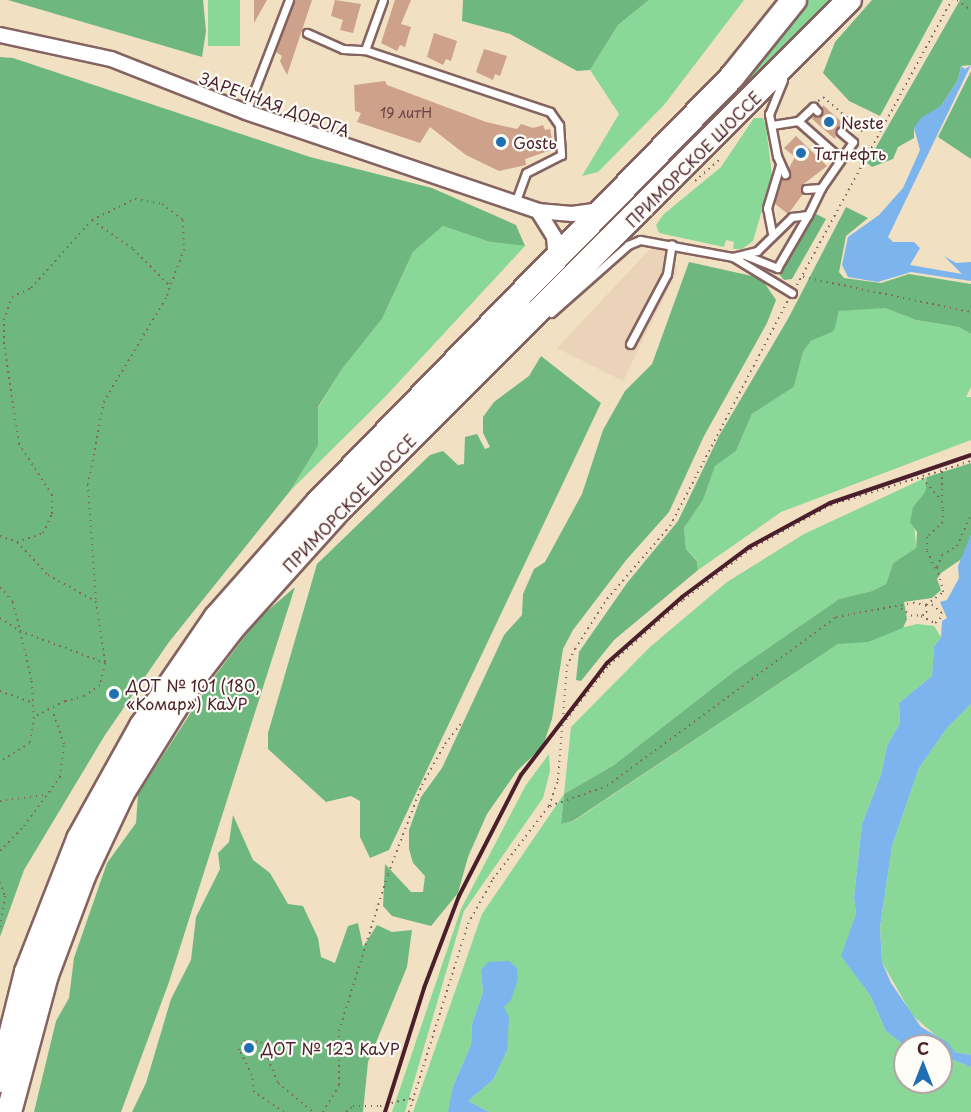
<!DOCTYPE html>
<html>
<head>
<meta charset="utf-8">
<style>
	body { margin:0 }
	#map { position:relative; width:971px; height:1112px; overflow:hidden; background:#f1e0c1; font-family:"Playpen Sans",sans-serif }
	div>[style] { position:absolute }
	.built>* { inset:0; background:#ead3b8 }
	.green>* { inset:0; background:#89d898; transform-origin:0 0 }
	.forest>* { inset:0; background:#6eb880 }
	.water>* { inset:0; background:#7cb5ed }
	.building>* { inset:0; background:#cda18a }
	.path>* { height:2px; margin-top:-1px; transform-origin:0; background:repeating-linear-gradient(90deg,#846360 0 1.5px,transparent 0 6px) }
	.roads { filter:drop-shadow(2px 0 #846360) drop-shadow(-2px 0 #846360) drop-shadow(0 2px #846360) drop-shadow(0 -2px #846360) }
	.lane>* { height:7px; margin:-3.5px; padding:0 3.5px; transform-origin:3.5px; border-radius:3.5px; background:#fff }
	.street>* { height:14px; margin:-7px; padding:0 7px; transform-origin:7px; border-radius:7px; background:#fff }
	.highway>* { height:24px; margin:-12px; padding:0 12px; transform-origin:12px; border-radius:12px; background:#fff }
	.rail>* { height:4px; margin:-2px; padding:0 2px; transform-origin:2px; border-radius:2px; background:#4a1f2b }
	.dots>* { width:16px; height:16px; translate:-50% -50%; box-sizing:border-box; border:3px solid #fdfcf7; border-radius:50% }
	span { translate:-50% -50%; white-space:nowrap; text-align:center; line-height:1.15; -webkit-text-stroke:4.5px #fdfcf7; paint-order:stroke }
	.number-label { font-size:14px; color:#6b4043 }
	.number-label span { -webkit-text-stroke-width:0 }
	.street-label { font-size:16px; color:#4a1f2b }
	.poi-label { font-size:16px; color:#4a1f2b }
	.left { translate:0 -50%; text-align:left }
	.north { position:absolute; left:893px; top:1034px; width:60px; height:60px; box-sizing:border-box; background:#fdfcf7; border:2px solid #b5a4a5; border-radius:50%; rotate:0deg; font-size:16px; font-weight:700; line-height:24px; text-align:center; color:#4a1f2b }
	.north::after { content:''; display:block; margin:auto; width:21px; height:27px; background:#1f6fb2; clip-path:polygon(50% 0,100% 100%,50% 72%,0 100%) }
</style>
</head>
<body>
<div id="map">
	<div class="built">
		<div style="clip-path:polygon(653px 246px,674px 252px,677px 271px,623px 381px,557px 348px)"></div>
	</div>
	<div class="green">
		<div style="left:208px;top:0;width:32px;height:46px"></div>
		<div style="clip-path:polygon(649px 0,744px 0,664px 105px,598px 172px,582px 176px,619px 114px,590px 70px,618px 25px)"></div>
		<div style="clip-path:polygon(807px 0,833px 0,659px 178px,654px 174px)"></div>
		<div style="clip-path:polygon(754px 118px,763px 118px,766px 126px,772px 176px,753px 241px,742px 249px,733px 249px,734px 242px,726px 240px,724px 247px,659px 233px,656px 225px,664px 214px,721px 167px)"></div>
		<div style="clip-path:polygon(443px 226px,490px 242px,525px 246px,384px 398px,290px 491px,318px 446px,318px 408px,342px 369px,382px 319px,413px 252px)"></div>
		<div style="clip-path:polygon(858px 307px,885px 308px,916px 320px,959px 327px,971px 334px,971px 387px,966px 397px,971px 397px,971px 440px,781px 512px,698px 570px,697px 560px,686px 549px,684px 528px,703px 500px,715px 465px,736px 451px,752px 414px,794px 387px,803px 352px,811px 341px,833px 331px,839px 311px)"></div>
		<div style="clip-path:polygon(927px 477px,925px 492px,913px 507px,916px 548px,893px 563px,886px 584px,872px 591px,839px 599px,732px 673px,614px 765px,564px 794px,561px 824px,574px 821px,838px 644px,917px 624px,934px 626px,941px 637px,934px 647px,932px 676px,899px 703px,900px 723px,887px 746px,881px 775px,862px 824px,854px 897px,856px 914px,842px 956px,870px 995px,886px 1031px,905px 1046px,905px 1082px,941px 1082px,941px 1055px,971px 1067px,971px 1112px,489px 1112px,468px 1101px,493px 1080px,507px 1051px,481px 970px,483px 992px,472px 1024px,471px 1045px,453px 1086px,450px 1107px,448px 1112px,413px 1112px,482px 914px,564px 794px,571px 727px,650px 647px,727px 582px,804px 534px)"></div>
		<div style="clip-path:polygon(971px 704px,971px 1055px,955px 1052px,912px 1015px,882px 962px,880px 927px,892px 846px,919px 768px,947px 728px)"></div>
		<div style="clip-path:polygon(549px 754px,550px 771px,543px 798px,464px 911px,405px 1112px,392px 1112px,461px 909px,526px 785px)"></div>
	</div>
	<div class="forest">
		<div style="clip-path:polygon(8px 0,203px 0,206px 31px,202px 57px)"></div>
		<div style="clip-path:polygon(463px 0,649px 0,618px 25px,590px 70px,577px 71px,510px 34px,462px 21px)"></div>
		<div style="clip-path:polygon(872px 0,943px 0,880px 116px,849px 101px,823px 73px,835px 42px)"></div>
		<div style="clip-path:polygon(960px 0,971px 0,971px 65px,961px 66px,958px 80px,941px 106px,914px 128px,914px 138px,898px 147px,893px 159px,872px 167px,867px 163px)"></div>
		<div style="clip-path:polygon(0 57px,13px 58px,310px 157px,432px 188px,516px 225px,525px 246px,490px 242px,443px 226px,413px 252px,382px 319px,342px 369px,318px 407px,318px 446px,290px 491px,169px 642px,105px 735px,24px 870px,0 937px)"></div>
		<div style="clip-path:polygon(971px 71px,971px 159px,938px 137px)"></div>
		<div style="clip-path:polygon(846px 207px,868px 218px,846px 236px,839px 272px,844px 278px,881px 283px,909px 274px,971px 284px,971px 334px,959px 327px,916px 320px,885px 308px,839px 311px,834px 331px,811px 341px,803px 352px,794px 387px,752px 414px,736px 451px,715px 466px,703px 500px,684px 528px,686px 549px,697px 561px,698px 570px,614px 640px,581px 681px,576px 680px,579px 652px,627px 583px,678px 521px,719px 436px,789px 317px)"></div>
		<div style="clip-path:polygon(814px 213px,826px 219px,792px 279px,784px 280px,779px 274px)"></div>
		<div style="clip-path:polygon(689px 262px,761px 278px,776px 300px,767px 323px,704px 436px,669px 512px,627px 559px,573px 630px,563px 649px,552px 719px,543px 746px,517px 771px,487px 814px,468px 857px,458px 893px,431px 926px,392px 916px,383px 906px,385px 864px,411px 892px,423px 892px,425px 876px,413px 863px,409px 849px,409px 830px,421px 797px,442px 768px,504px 635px,522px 615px,523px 594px,534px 569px,545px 562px,582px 494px,603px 430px,625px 391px,652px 364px)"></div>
		<div style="clip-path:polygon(541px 356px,601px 403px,389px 850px,370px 858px,360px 837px,360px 801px,351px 796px,326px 802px,268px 749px,268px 733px,317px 564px,430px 455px,443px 451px,458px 465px,464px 464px,465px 437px,477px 434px,485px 449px,490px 447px,483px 433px,483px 417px,494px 402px,529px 376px)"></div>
		<div style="clip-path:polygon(971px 463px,971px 535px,963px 558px,941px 573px,937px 579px,941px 590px,932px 598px,904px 602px,907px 619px,903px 628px,868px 642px,838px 644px,573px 821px,561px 824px,564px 794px,614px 765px,732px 673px,839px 599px,872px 591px,886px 584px,893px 563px,916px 548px,917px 532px,910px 522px,913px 507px,925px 492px,927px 477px)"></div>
		<div style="clip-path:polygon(295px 587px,169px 982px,121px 1112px,34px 1112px,56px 1021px,69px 998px,74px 958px,107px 863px,136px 823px,138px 794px,214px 677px,258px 619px)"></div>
		<div style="clip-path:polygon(233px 815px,253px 860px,270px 873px,288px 904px,303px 906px,318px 938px,321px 957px,335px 963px,348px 926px,358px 923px,363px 947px,377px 925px,392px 932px,412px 930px,407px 967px,368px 1062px,363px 1112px,132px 1112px,146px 1083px,171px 999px,191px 960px,196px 917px,220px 869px,218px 853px,229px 842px)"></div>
	</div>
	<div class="water">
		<div style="clip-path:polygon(971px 65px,888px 237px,893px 242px,914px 242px,920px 248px,910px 265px,962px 274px,944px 256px,956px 263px,971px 262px,971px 281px,911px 272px,878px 282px,848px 277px,842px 265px,848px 237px,879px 215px,903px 188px,920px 150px,914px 128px,921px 118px,941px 106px,958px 80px,961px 66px,965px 69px)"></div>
		<div style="clip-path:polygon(971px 535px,971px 704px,947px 728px,919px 768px,892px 846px,880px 927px,882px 962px,891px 983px,921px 1027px,947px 1042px,955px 1052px,971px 1055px,971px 1067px,941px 1055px,941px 1046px,905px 1046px,886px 1031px,870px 995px,841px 956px,856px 914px,854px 897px,862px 824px,881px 775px,887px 746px,900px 723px,899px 703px,932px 676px,934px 647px,941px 637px,942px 621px,947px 618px,940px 602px,947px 600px,959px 578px,958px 566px)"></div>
		<div style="clip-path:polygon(509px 961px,517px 968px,518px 979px,511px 1000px,504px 1007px,509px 1017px,507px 1051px,493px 1080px,468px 1101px,489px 1112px,448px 1112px,453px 1086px,471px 1045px,472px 1024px,483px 992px,481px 970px,488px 962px)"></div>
	</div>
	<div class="building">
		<div style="clip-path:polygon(254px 0,267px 0,254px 23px)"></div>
		<div style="clip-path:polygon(295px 0,312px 0,287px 75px,280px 61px,282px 56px,276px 52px)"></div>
		<div style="clip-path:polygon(335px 0,361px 4px,353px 33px,340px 30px,343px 20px,331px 16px)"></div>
		<div style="clip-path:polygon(395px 0,411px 0,401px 24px,411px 27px,405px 47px,400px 45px,397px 51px,381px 43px)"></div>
		<div style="clip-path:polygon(434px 33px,457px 41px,451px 61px,446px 59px,443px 65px,427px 57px)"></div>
		<div style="clip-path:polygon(484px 49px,507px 56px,500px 76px,495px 74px,493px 80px,476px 72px)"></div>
		<div style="clip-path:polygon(385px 81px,387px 85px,486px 122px,517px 129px,521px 124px,533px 128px,543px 125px,545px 130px,550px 129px,554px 149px,525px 159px,526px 165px,499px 171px,466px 155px,430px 127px,420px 143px,357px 122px,361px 113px,355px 111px,354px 85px)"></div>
		<div style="clip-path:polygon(823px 105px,846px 126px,837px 128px,835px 139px,811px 118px,821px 115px)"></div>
		<div style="clip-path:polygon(796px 136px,827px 166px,801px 186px,803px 194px,788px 214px,774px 203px,782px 179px,790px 177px,789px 168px,795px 157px,784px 148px)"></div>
	</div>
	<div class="path">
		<div style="left:957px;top:0;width:17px;rotate:36deg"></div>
		<div style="left:818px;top:101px;width:6px;rotate:-39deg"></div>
		<div style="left:823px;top:97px;width:51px;rotate:40.2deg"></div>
		<div style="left:862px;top:130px;width:6px;rotate:129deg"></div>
		<div style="left:695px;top:181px;width:33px;rotate:-41deg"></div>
		<div style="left:92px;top:220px;width:50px;rotate:35.3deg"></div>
		<div style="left:133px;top:249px;width:54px;rotate:45deg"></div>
		<div style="left:803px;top:277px;width:172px;rotate:11.8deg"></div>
		<div style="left:797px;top:285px;width:324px;rotate:-61.5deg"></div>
		<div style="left:942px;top:471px;width:30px;rotate:90deg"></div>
		<div style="left:922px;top:478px;width:30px;rotate:49deg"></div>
		<div style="left:942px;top:501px;width:9px;rotate:84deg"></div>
		<div style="left:943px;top:510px;width:12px;rotate:90deg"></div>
		<div style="left:943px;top:522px;width:22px;rotate:137deg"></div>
		<div style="left:927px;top:537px;width:14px;rotate:90deg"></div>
		<div style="left:927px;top:551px;width:19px;rotate:65deg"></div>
		<div style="left:0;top:536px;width:18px;rotate:19deg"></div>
		<div style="left:17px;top:542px;width:28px;rotate:-19deg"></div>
		<div style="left:43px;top:533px;width:21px;rotate:-65deg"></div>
		<div style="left:52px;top:514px;width:19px;rotate:-90deg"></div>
		<div style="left:52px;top:495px;width:61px;rotate:-122.9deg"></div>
		<div style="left:19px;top:444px;width:101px;rotate:-98.5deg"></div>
		<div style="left:4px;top:344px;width:24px;rotate:-90deg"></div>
		<div style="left:4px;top:320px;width:24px;rotate:-71deg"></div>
		<div style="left:12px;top:297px;width:21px;rotate:-25deg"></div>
		<div style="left:31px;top:288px;width:91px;rotate:-48.1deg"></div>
		<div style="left:92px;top:220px;width:48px;rotate:-26deg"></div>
		<div style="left:135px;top:199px;width:27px;rotate:10deg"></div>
		<div style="left:162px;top:204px;width:26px;rotate:37deg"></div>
		<div style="left:183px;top:220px;width:29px;rotate:88deg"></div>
		<div style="left:184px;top:249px;width:52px;rotate:110.2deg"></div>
		<div style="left:166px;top:298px;width:120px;rotate:121deg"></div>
		<div style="left:104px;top:401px;width:85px;rotate:100.9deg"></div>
		<div style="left:88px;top:484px;width:117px;rotate:86.1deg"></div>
		<div style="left:96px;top:601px;width:63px;rotate:81.7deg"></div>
		<div style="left:105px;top:663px;width:23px;rotate:103deg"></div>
		<div style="left:100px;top:685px;width:19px;rotate:145deg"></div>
		<div style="left:84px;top:696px;width:20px;rotate:165deg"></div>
		<div style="left:65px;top:701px;width:35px;rotate:153deg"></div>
		<div style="left:34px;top:717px;width:26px;rotate:99deg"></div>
		<div style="left:30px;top:743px;width:35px;rotate:149deg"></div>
		<div style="left:17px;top:542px;width:45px;rotate:46.8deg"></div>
		<div style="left:48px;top:575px;width:54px;rotate:29deg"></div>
		<div style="left:0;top:587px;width:20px;rotate:49deg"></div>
		<div style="left:13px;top:602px;width:81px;rotate:76.5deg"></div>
		<div style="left:32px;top:681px;width:36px;rotate:87deg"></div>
		<div style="left:926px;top:605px;width:21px;rotate:-37deg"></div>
		<div style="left:943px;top:592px;width:26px;rotate:-103deg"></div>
		<div style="left:937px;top:567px;width:13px;rotate:-67deg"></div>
		<div style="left:942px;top:555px;width:17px;rotate:-31deg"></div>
		<div style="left:957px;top:546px;width:34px;rotate:-66deg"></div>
		<div style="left:921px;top:616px;width:16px;rotate:27deg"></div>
		<div style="left:935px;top:623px;width:6px;rotate:-39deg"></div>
		<div style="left:940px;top:619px;width:6px;rotate:-72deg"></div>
		<div style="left:942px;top:613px;width:17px;rotate:-140deg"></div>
		<div style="left:0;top:618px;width:24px;rotate:33deg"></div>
		<div style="left:20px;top:631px;width:91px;rotate:20.6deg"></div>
		<div style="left:0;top:691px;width:35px;rotate:20deg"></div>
		<div style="left:566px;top:720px;width:70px;rotate:-52deg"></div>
		<div style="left:609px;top:665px;width:98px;rotate:-41.3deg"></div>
		<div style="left:683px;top:600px;width:85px;rotate:-36.9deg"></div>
		<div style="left:751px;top:549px;width:91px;rotate:-28.8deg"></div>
		<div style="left:831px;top:505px;width:147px;rotate:-17.4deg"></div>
		<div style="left:0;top:801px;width:45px;rotate:-7.6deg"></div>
		<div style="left:550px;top:806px;width:60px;rotate:-19.3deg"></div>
		<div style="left:607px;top:786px;width:285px;rotate:-36.4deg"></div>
		<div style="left:836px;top:617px;width:78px;rotate:-10.3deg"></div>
		<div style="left:913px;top:603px;width:13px;rotate:9deg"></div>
		<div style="left:926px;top:605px;width:6px;rotate:81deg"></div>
		<div style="left:927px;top:611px;width:5px;rotate:127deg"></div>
		<div style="left:924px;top:615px;width:12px;rotate:175deg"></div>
		<div style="left:912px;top:616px;width:16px;rotate:-145deg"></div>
		<div style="left:0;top:851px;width:35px;rotate:-46deg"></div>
		<div style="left:24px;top:826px;width:61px;rotate:-53.7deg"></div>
		<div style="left:60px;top:777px;width:33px;rotate:-83deg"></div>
		<div style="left:64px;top:744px;width:36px;rotate:-109deg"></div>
		<div style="left:0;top:882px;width:15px;rotate:70deg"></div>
		<div style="left:5px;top:896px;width:32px;rotate:99deg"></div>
		<div style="left:284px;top:1112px;width:36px;rotate:-146deg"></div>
		<div style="left:254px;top:1092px;width:17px;rotate:-97deg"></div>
		<div style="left:252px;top:1075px;width:28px;rotate:-117deg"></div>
		<div style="left:239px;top:1050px;width:10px;rotate:-61deg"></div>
		<div style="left:244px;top:1041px;width:17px;rotate:3deg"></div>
		<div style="left:261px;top:1042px;width:44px;rotate:67.5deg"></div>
		<div style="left:278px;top:1083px;width:45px;rotate:39.6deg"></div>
		<div style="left:323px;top:1112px;width:31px;rotate:-59deg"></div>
		<div style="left:339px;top:1085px;width:54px;rotate:-90deg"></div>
		<div style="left:339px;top:1031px;width:164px;rotate:-72.7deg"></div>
		<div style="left:388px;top:874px;width:95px;rotate:-69.1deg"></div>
		<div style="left:422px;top:785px;width:47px;rotate:-60.7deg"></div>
		<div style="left:445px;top:744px;width:29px;rotate:-52deg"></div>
		<div style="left:346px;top:1112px;width:9px;rotate:-41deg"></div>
		<div style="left:353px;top:1106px;width:27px"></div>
		<div style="left:380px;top:1106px;width:34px;rotate:-14deg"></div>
		<div style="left:409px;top:1112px;width:197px;rotate:-72.6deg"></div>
		<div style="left:468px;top:924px;width:51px;rotate:-60.9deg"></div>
		<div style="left:493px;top:879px;width:92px;rotate:-52.5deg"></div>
		<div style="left:549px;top:806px;width:28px;rotate:-71deg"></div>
		<div style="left:558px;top:780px;width:114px;rotate:-85.5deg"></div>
		<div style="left:567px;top:666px;width:19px;rotate:-65deg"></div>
		<div style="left:575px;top:649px;width:59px;rotate:-57.4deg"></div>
		<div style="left:607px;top:599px;width:96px;rotate:-49.2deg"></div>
		<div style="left:670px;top:526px;width:255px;rotate:-62.4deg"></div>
	</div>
	<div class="roads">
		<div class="lane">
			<div style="left:307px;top:33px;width:39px;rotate:24deg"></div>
			<div style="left:343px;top:49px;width:22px;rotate:3deg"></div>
			<div style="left:365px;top:50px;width:195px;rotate:18.5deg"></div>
			<div style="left:550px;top:112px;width:16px;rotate:55deg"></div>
			<div style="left:559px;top:125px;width:30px;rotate:86deg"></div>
			<div style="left:561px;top:155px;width:39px;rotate:153deg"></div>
			<div style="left:526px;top:173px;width:32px;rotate:110deg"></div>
			<div style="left:365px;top:50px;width:53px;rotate:-70.2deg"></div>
			<div style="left:783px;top:80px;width:37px;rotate:112deg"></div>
			<div style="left:769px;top:114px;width:43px;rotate:79.2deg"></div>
			<div style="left:777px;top:156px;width:20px;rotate:66deg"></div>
			<div style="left:246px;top:112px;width:120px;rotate:-69deg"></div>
			<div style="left:798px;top:121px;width:21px;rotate:-43deg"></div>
			<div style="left:813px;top:107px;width:6px;rotate:45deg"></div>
			<div style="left:772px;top:125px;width:26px;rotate:-9deg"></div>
			<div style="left:798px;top:121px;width:56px;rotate:41.4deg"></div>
			<div style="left:821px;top:188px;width:56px;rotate:-55.2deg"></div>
			<div style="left:853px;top:142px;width:16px;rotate:-140deg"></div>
			<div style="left:772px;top:233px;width:25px;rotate:-101deg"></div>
			<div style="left:767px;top:208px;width:45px;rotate:-73.2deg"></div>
			<div style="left:745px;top:255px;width:35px;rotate:22deg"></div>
			<div style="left:777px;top:268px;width:61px;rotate:-59.7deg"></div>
			<div style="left:733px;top:257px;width:69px;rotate:31.4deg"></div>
			<div style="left:551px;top:313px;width:103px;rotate:-41.4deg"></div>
			<div style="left:628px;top:245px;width:13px;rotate:-23deg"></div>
			<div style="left:640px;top:240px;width:95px;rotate:10.4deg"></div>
			<div style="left:733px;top:257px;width:25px;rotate:-14deg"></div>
			<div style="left:757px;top:251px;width:49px;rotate:-44.2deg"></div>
			<div style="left:792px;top:217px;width:16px;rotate:-7deg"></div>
			<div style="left:808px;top:215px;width:30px;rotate:-64deg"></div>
			<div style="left:821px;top:188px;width:15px;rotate:176deg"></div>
			<div style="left:630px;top:344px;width:79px;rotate:-62.1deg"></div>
			<div style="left:667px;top:274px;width:30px;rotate:-81deg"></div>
		</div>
		<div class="street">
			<div style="left:0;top:35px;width:114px;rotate:12.2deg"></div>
			<div style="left:111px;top:59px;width:145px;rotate:21.4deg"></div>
			<div style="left:246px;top:112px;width:308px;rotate:18.7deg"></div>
			<div style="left:538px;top:211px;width:34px;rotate:5deg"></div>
			<div style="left:572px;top:214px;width:29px;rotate:-8deg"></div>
			<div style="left:538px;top:211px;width:31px;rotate:58deg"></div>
			<div style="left:554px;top:237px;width:21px;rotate:85deg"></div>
		</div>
		<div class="highway">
			<div style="left:0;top:1080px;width:111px;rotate:-76deg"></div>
			<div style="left:27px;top:972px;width:143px;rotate:-68.6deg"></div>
			<div style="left:79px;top:839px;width:129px;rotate:-60.9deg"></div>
			<div style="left:142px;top:726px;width:131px;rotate:-55.6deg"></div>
			<div style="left:216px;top:618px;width:152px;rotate:-48.5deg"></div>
			<div style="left:317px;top:504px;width:595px;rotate:-45.82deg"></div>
			<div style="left:732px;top:77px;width:99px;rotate:-51.2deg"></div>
			<div style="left:9px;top:1112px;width:142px;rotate:-74.9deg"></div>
			<div style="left:46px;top:975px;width:106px;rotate:-69.5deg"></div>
			<div style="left:83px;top:876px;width:92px;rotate:-64.8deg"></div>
			<div style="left:122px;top:793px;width:134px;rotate:-58.1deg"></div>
			<div style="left:193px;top:679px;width:67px;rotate:-52.3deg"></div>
			<div style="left:234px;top:626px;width:149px;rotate:-48deg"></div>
			<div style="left:334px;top:515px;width:728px;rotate:-45deg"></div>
		</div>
	</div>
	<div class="rail">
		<div style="left:385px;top:1112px;width:130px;rotate:-72.5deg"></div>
		<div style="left:424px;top:988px;width:98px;rotate:-69.2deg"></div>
		<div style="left:459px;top:896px;width:136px;rotate:-62.9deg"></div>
		<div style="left:521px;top:775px;width:141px;rotate:-52.5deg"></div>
		<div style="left:607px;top:663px;width:100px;rotate:-41.3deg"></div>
		<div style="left:682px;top:597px;width:84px;rotate:-36.7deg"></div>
		<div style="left:749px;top:547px;width:92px;rotate:-28.5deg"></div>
		<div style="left:830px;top:503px;width:149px;rotate:-18.8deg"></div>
	</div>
	<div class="dots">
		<div style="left:829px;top:122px;background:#1f6fb2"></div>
		<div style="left:501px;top:142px;background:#1f6fb2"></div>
		<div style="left:801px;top:153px;background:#1f6fb2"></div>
		<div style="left:114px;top:694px;background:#1f6fb2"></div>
		<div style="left:249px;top:1048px;background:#1f6fb2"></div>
	</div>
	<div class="number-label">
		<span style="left:406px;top:113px">19 литН</span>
	</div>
	<div class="street-label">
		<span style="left:275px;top:104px;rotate:20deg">ЗАРЕЧНАЯ ДОРОГА</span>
		<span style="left:693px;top:159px;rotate:-45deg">ПРИМОРСКОЕ ШОССЕ</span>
		<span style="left:349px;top:503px;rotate:-46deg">ПРИМОРСКОЕ ШОССЕ</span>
	</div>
	<div class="poi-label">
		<span class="left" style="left:841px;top:122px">Neste</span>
		<span class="left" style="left:513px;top:142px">Gostь</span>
		<span class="left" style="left:813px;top:153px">Татнефть</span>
		<span class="left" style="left:126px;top:694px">ДОТ № 101 (180,<br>«Комар») КаУР</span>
		<span class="left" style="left:261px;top:1048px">ДОТ № 123 КаУР</span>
	</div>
	<div class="north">С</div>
</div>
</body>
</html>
